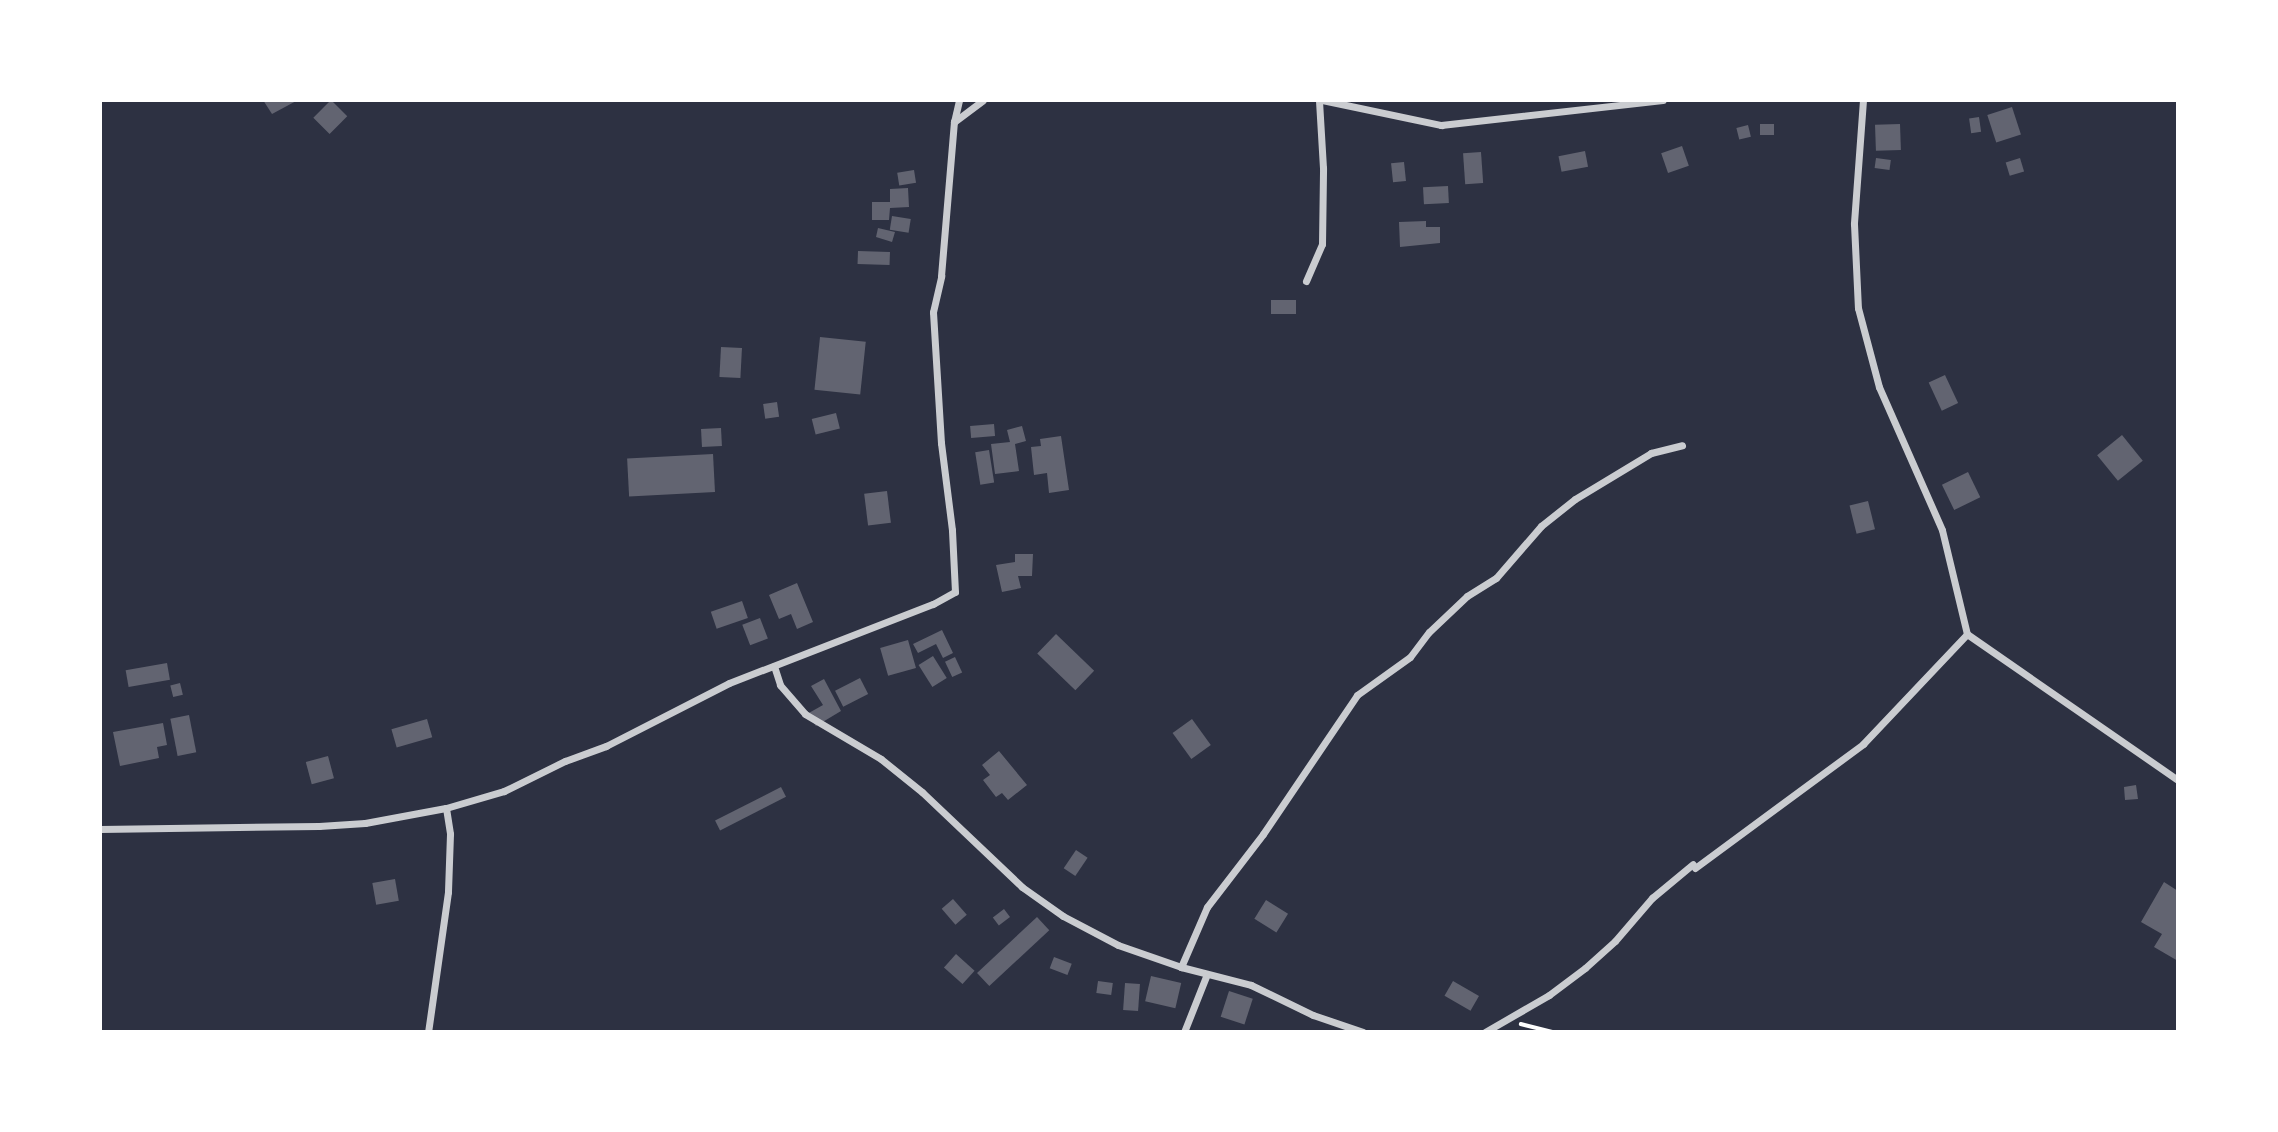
<!DOCTYPE html>
<html>
<head>
<meta charset="utf-8">
<style>
	body { margin:0 }
	#map { position:relative; width:2278px; height:1132px; overflow:hidden; background:#2d3142; font-family:"Public Sans",sans-serif }
	div>[style] { position:absolute }
	.building>* { inset:0; background:#626471; transform-origin:0 0 }
	.path>* { height:3.5px; margin:-1.75px; padding:0 1.75px; transform-origin:1.75px; border-radius:1.75px; background:#fff }
	.minor>* { height:7px; margin:-3.5px; padding:0 3.5px; transform-origin:3.5px; border-radius:3.5px; background:#caccd0 }
	span { translate:-50% -50%; white-space:nowrap; text-align:center; line-height:1.15; -webkit-text-stroke:5px #fff; paint-order:stroke }
	.frame { position:absolute; inset:0; border:102px solid #fff; pointer-events:none }
</style>
</head>
<body>
<div id="map">
	<div class="building">
		<div style="clip-path:polygon(263px 100px,298px 100px,272px 114px)"></div>
		<div style="left:331px;top:100px;width:23px;height:25px;rotate:45deg"></div>
		<div style="left:2012px;top:107px;width:29px;height:26px;rotate:72deg"></div>
		<div style="left:1979px;top:117px;width:15px;height:10px;rotate:82deg"></div>
		<div style="left:1760px;top:124px;width:14px;height:11px"></div>
		<div style="left:1900px;top:124px;width:26px;height:25px;rotate:88deg"></div>
		<div style="left:1748px;top:125px;width:12px;height:12px;rotate:76deg"></div>
		<div style="left:1682px;top:146px;width:21px;height:22px;rotate:71deg"></div>
		<div style="left:1585px;top:151px;width:16px;height:27px;rotate:79deg"></div>
		<div style="left:1481px;top:152px;width:31px;height:18px;rotate:86deg"></div>
		<div style="left:1876px;top:158px;width:15px;height:10px;rotate:8deg"></div>
		<div style="left:2020px;top:158px;width:14px;height:15px;rotate:73deg"></div>
		<div style="left:1404px;top:162px;width:19px;height:13px;rotate:84deg"></div>
		<div style="left:914px;top:170px;width:13px;height:17px;rotate:81deg"></div>
		<div style="left:1448px;top:186px;width:17px;height:25px;rotate:87deg"></div>
		<div style="clip-path:polygon(908px 188px,909px 207px,890px 208px,889px 220px,872px 220px,872px 202px,890px 202px,890px 189px)"></div>
		<div style="left:892px;top:216px;width:19px;height:14px;rotate:9deg"></div>
		<div style="clip-path:polygon(1426px 221px,1426px 227px,1440px 227px,1440px 243px,1400px 247px,1399px 222px)"></div>
		<div style="clip-path:polygon(878px 228px,895px 232px,892px 242px,876px 237px)"></div>
		<div style="left:858px;top:251px;width:32px;height:13px;rotate:2deg"></div>
		<div style="left:1296px;top:300px;width:14px;height:25px;rotate:90deg"></div>
		<div style="left:820px;top:337px;width:46px;height:53px;rotate:6deg"></div>
		<div style="left:721px;top:347px;width:21px;height:30px;rotate:3deg"></div>
		<div style="left:1945px;top:375px;width:31px;height:18px;rotate:65deg"></div>
		<div style="left:777px;top:402px;width:15px;height:14px;rotate:82deg"></div>
		<div style="left:836px;top:413px;width:16px;height:25px;rotate:76deg"></div>
		<div style="left:994px;top:424px;width:12px;height:24px;rotate:85deg"></div>
		<div style="clip-path:polygon(1022px 426px,1026px 441px,1015px 444px,1019px 471px,995px 474px,991px 444px,1010px 442px,1007px 430px)"></div>
		<div style="left:721px;top:428px;width:18px;height:20px;rotate:87deg"></div>
		<div style="left:2122px;top:435px;width:33px;height:32px;rotate:51deg"></div>
		<div style="clip-path:polygon(1061px 436px,1069px 490px,1049px 493px,1047px 473px,1034px 475px,1031px 447px,1041px 446px,1040px 439px)"></div>
		<div style="left:989px;top:450px;width:33px;height:14px;rotate:81deg"></div>
		<div style="left:713px;top:454px;width:38px;height:86px;rotate:87deg"></div>
		<div style="left:1968px;top:472px;width:28px;height:29px;rotate:64deg"></div>
		<div style="left:887px;top:491px;width:32px;height:23px;rotate:83deg"></div>
		<div style="left:1868px;top:501px;width:29px;height:19px;rotate:76deg"></div>
		<div style="clip-path:polygon(1015px 554px,1033px 554px,1032px 576px,1018px 576px,1021px 588px,1002px 592px,996px 565px,1015px 562px)"></div>
		<div style="clip-path:polygon(797px 583px,813px 622px,797px 629px,791px 614px,779px 619px,769px 595px)"></div>
		<div style="left:742px;top:601px;width:18px;height:33px;rotate:71deg"></div>
		<div style="left:760px;top:618px;width:22px;height:19px;rotate:69deg"></div>
		<div style="clip-path:polygon(942px 630px,953px 653px,943px 658px,936px 644px,918px 653px,913px 644px)"></div>
		<div style="left:1056px;top:634px;width:53px;height:27px;rotate:44deg"></div>
		<div style="left:908px;top:640px;width:29px;height:29px;rotate:74deg"></div>
		<div style="left:933px;top:656px;width:26px;height:17px;rotate:58deg"></div>
		<div style="left:955px;top:657px;width:17px;height:11px;rotate:65deg"></div>
		<div style="left:167px;top:663px;width:17px;height:42px;rotate:80deg"></div>
		<div style="left:860px;top:678px;width:18px;height:28px;rotate:63deg"></div>
		<div style="clip-path:polygon(824px 679px,841px 711px,816px 726px,807px 714px,823px 705px,811px 686px)"></div>
		<div style="left:180px;top:683px;width:12px;height:10px;rotate:76deg"></div>
		<div style="left:189px;top:715px;width:38px;height:19px;rotate:79deg"></div>
		<div style="left:427px;top:719px;width:19px;height:37px;rotate:74deg"></div>
		<div style="left:1192px;top:719px;width:32px;height:24px;rotate:54deg"></div>
		<div style="clip-path:polygon(163px 723px,167px 745px,157px 747px,159px 758px,120px 766px,113px 732px)"></div>
		<div style="clip-path:polygon(999px 751px,1027px 785px,1008px 800px,1002px 793px,996px 797px,983px 780px,990px 775px,982px 765px)"></div>
		<div style="left:328px;top:756px;width:23px;height:23px;rotate:75deg"></div>
		<div style="clip-path:polygon(2136px 785px,2138px 799px,2125px 800px,2124px 787px)"></div>
		<div style="left:781px;top:787px;width:11px;height:74px;rotate:63deg"></div>
		<div style="left:1076px;top:850px;width:14px;height:22px;rotate:34deg"></div>
		<div style="left:395px;top:879px;width:22px;height:23px;rotate:80deg"></div>
		<div style="clip-path:polygon(2164px 882px,2178px 891px,2178px 961px,2154px 947px,2162px 934px,2141px 922px)"></div>
		<div style="left:953px;top:899px;width:21px;height:15px;rotate:49deg"></div>
		<div style="left:1266px;top:900px;width:26px;height:22px;rotate:32deg"></div>
		<div style="left:1004px;top:909px;width:10px;height:14px;rotate:53deg"></div>
		<div style="left:1037px;top:917px;width:18px;height:82px;rotate:47deg"></div>
		<div style="left:956px;top:954px;width:25px;height:18px;rotate:42deg"></div>
		<div style="left:1054px;top:957px;width:19px;height:12px;rotate:21deg"></div>
		<div style="left:1151px;top:976px;width:31px;height:26px;rotate:13deg"></div>
		<div style="left:1098px;top:981px;width:15px;height:12px;rotate:8deg"></div>
		<div style="left:1453px;top:981px;width:30px;height:17px;rotate:30deg"></div>
		<div style="left:1125px;top:983px;width:15px;height:27px;rotate:4deg"></div>
		<div style="left:1229px;top:991px;width:25px;height:27px;rotate:18deg"></div>
	</div>
	<div class="path">
		<div style="left:1521px;top:1024px;width:32px;rotate:14deg"></div>
	</div>
	<div class="minor">
		<div style="left:1322px;top:100px;width:122px;rotate:11.9deg"></div>
		<div style="left:1441px;top:125px;width:223px;rotate:-6.4deg"></div>
		<div style="left:1863px;top:100px;width:124px;rotate:94.2deg"></div>
		<div style="left:1854px;top:224px;width:84px;rotate:87.3deg"></div>
		<div style="left:1858px;top:308px;width:82px;rotate:75.1deg"></div>
		<div style="left:1879px;top:387px;width:156px;rotate:66.2deg"></div>
		<div style="left:1942px;top:530px;width:107px;rotate:76.5deg"></div>
		<div style="left:1967px;top:634px;width:257px;rotate:34.7deg"></div>
		<div style="left:954px;top:122px;width:23px;rotate:-77deg"></div>
		<div style="left:1306px;top:281px;width:40px;rotate:-66.6deg"></div>
		<div style="left:1322px;top:244px;width:76px;rotate:-89.2deg"></div>
		<div style="left:1323px;top:168px;width:68px;rotate:-93.4deg"></div>
		<div style="left:774px;top:666px;width:20px;rotate:72deg"></div>
		<div style="left:780px;top:685px;width:38px;rotate:49deg"></div>
		<div style="left:805px;top:714px;width:88px;rotate:30.6deg"></div>
		<div style="left:881px;top:759px;width:53px;rotate:38.8deg"></div>
		<div style="left:922px;top:792px;width:138px;rotate:43.5deg"></div>
		<div style="left:1022px;top:887px;width:50px;rotate:35.3deg"></div>
		<div style="left:1063px;top:916px;width:62px;rotate:27.8deg"></div>
		<div style="left:1118px;top:945px;width:67px;rotate:19.2deg"></div>
		<div style="left:1181px;top:967px;width:72px;rotate:14.4deg"></div>
		<div style="left:1251px;top:985px;width:69px;rotate:25.8deg"></div>
		<div style="left:1313px;top:1015px;width:53px;rotate:18.8deg"></div>
		<div style="left:446px;top:808px;width:60px;rotate:-16.3deg"></div>
		<div style="left:504px;top:791px;width:68px;rotate:-26.2deg"></div>
		<div style="left:565px;top:761px;width:44px;rotate:-20.1deg"></div>
		<div style="left:606px;top:746px;width:138px;rotate:-27.1deg"></div>
		<div style="left:729px;top:683px;width:219px;rotate:-21.2deg"></div>
		<div style="left:933px;top:604px;width:25px;rotate:-29deg"></div>
		<div style="left:955px;top:592px;width:62px;rotate:-92.8deg"></div>
		<div style="left:952px;top:530px;width:88px;rotate:-97.2deg"></div>
		<div style="left:941px;top:443px;width:131px;rotate:-93.5deg"></div>
		<div style="left:933px;top:312px;width:37px;rotate:-77deg"></div>
		<div style="left:941px;top:276px;width:155px;rotate:-85.2deg"></div>
		<div style="left:954px;top:122px;width:36px;rotate:-37deg"></div>
		<div style="left:100px;top:829px;width:219px;rotate:-0.8deg"></div>
		<div style="left:319px;top:826px;width:46px;rotate:-3.7deg"></div>
		<div style="left:365px;top:823px;width:82px;rotate:-10.5deg"></div>
		<div style="left:446px;top:808px;width:26px;rotate:81deg"></div>
		<div style="left:450px;top:834px;width:58px;rotate:92deg"></div>
		<div style="left:448px;top:892px;width:141px;rotate:98.1deg"></div>
		<div style="left:1695px;top:868px;width:209px;rotate:-36.4deg"></div>
		<div style="left:1863px;top:744px;width:151px;rotate:-46.6deg"></div>
		<div style="left:1181px;top:967px;width:65px;rotate:-66.6deg"></div>
		<div style="left:1207px;top:907px;width:92px;rotate:-52.5deg"></div>
		<div style="left:1263px;top:834px;width:168px;rotate:-55.9deg"></div>
		<div style="left:1357px;top:695px;width:65px;rotate:-35.6deg"></div>
		<div style="left:1410px;top:657px;width:31px;rotate:-53deg"></div>
		<div style="left:1429px;top:632px;width:52px;rotate:-43.5deg"></div>
		<div style="left:1467px;top:596px;width:34px;rotate:-32deg"></div>
		<div style="left:1496px;top:578px;width:69px;rotate:-49.1deg"></div>
		<div style="left:1541px;top:526px;width:43px;rotate:-38.5deg"></div>
		<div style="left:1575px;top:499px;width:89px;rotate:-31.2deg"></div>
		<div style="left:1651px;top:453px;width:32px;rotate:-14deg"></div>
		<div style="left:1184px;top:1032px;width:62px;rotate:-68.4deg"></div>
		<div style="left:1485px;top:1032px;width:74px;rotate:-30deg"></div>
		<div style="left:1549px;top:995px;width:45px;rotate:-36.9deg"></div>
		<div style="left:1585px;top:968px;width:40px;rotate:-42deg"></div>
		<div style="left:1615px;top:941px;width:57px;rotate:-49.3deg"></div>
		<div style="left:1652px;top:898px;width:53px;rotate:-39.7deg"></div>
	</div>
	<div class="frame"></div>
</div>
</body>
</html>
